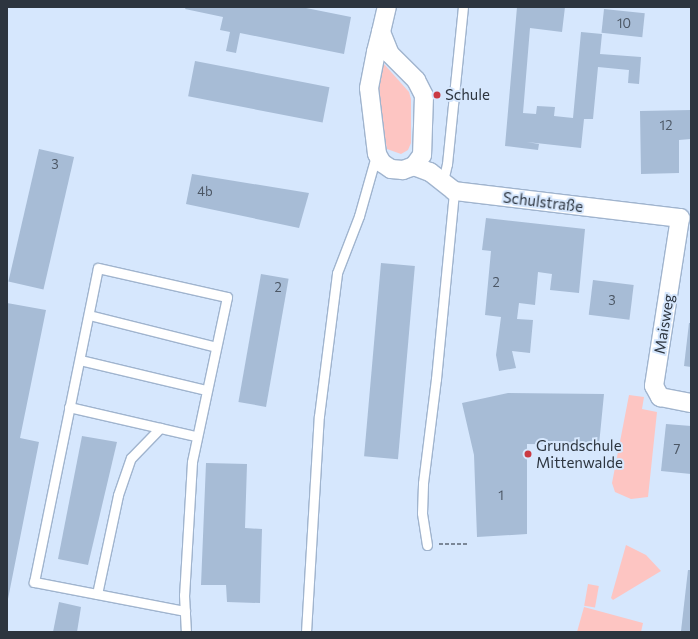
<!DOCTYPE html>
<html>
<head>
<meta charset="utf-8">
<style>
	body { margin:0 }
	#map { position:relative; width:698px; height:639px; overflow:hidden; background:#d6e7fd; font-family:Commissioner,sans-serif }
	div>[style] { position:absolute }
	.green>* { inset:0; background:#fdc5c2; transform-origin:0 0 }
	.building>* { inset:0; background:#a7bcd6; transform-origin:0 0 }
	.path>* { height:2.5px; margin-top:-1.25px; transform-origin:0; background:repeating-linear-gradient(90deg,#7b8797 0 4px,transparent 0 6px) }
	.roads { filter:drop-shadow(1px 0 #a0b4ce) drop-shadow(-1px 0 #a0b4ce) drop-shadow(0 1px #a0b4ce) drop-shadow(0 -1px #a0b4ce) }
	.service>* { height:9px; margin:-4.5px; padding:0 4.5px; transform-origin:4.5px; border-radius:4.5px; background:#fff }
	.minor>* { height:18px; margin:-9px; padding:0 9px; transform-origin:9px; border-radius:9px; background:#fff }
	.dots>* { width:11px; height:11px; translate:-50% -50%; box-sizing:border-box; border:2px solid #d6e7fd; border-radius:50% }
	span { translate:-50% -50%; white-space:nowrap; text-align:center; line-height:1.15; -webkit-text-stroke:4px #d6e7fd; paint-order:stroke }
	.number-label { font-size:13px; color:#4c5765 }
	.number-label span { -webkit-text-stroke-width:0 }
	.poi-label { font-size:15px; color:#2d353f }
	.left { translate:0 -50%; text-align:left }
	.street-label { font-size:15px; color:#2d353f }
	.frame { position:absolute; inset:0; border:8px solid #2d353f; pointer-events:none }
</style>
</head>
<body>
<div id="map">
	<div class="green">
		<div style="clip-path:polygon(384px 64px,409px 92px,411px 99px,411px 143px,408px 150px,401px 154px,387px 149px,376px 88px,381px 67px)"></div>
		<div style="clip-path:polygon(629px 395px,644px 397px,642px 409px,657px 412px,648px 497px,631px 499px,615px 492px,612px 483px)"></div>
		<div style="clip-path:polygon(626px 545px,646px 555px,661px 571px,613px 600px,611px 598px)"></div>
		<div style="left:588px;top:584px;width:11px;height:22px;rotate:10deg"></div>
		<div style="clip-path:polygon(584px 607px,643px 623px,641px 632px,577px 632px)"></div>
	</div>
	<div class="building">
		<div style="clip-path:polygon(186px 7px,301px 7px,351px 17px,344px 54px,240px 33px,236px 53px,226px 51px,230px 32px,220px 30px,223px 17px,185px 9px)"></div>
		<div style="clip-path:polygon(517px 7px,565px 7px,562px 32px,530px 28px,523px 113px,536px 114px,537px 106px,555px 107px,554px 116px,573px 118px,581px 32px,602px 34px,600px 54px,641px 57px,639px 84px,628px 83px,629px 70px,598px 67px,593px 119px,584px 119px,581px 148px,527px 142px,539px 144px,538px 150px,505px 146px)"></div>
		<div style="left:604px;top:9px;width:41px;height:24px;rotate:6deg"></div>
		<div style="left:195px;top:61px;width:137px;height:36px;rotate:11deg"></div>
		<div style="clip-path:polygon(691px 110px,691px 139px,679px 140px,679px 173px,641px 174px,640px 111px)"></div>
		<div style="left:39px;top:149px;width:36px;height:136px;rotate:13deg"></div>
		<div style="clip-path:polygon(192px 174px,309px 193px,299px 228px,186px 204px)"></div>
		<div style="clip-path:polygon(486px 218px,585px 229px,579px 293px,550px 290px,552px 274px,538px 272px,535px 305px,519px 303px,517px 319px,533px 320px,530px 353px,512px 351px,516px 368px,499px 371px,496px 355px,501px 317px,485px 315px,491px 251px,482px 250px)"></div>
		<div style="left:381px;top:263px;width:34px;height:194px;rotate:5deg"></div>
		<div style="left:261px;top:274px;width:28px;height:130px;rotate:10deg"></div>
		<div style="left:593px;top:280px;width:41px;height:35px;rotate:7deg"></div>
		<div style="clip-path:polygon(7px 303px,46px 310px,20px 438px,39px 442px,8px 599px)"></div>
		<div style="clip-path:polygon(689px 323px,691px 323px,691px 367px,684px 366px)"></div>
		<div style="clip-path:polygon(508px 393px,604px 394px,599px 445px,527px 444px,527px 534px,477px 537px,474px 455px,462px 403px)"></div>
		<div style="clip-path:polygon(666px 424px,691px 426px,691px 474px,661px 471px)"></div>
		<div style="clip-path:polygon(82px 436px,117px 442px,88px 565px,58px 559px)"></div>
		<div style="clip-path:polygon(206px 463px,247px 464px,245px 528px,262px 529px,260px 603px,227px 602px,226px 585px,201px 585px)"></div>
		<div style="clip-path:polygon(688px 570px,691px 570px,691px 632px,681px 631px)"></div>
		<div style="clip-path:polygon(59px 602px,81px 607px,77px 632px,53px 632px)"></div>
	</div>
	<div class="path">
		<div style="left:439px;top:544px;width:30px"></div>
	</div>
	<div class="roads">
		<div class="service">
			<div style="left:443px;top:181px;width:17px;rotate:-77deg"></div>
			<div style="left:447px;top:164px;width:158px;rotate:-84.2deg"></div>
			<div style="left:89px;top:315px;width:131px;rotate:14.1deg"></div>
			<div style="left:80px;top:360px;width:130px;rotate:13.4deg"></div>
			<div style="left:69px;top:407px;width:130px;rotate:12.9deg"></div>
			<div style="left:427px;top:545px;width:32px;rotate:-99deg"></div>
			<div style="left:422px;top:513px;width:30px;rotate:-88deg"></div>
			<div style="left:423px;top:483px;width:105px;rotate:-82.9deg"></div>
			<div style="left:436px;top:379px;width:189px;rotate:-84.5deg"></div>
			<div style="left:97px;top:594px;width:101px;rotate:-78deg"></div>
			<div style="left:118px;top:495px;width:39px;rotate:-71deg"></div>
			<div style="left:131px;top:458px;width:42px;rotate:-46deg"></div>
			<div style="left:185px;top:611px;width:154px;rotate:-169.1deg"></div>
			<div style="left:34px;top:582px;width:320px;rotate:-78.5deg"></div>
			<div style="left:98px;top:268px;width:132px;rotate:12.7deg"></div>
			<div style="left:227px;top:297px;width:169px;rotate:102deg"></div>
			<div style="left:192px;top:462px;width:133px;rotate:93.4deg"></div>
			<div style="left:184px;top:595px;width:37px;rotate:87deg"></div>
			<div style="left:306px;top:632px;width:216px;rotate:-86.6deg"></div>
			<div style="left:319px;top:416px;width:144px;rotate:-82.8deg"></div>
			<div style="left:337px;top:273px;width:61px;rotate:-68.9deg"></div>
			<div style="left:359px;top:216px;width:62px;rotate:-74.2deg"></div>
		</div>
		<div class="minor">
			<div style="left:381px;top:32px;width:24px;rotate:68deg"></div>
			<div style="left:390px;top:54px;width:37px;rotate:45deg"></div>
			<div style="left:416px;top:80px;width:18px;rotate:63deg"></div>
			<div style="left:424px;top:96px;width:59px;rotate:91.9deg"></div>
			<div style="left:422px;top:155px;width:14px;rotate:126deg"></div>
			<div style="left:414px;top:166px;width:12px;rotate:160deg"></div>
			<div style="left:403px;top:170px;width:12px;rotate:-175deg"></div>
			<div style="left:391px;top:169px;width:11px;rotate:-146deg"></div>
			<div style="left:382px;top:163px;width:10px;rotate:-119deg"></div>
			<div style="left:377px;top:154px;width:66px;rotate:-96.9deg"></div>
			<div style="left:369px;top:88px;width:37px;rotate:-79deg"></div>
			<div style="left:376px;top:52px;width:21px;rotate:-76deg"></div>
			<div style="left:381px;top:32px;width:26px;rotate:-77deg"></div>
			<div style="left:414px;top:166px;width:17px;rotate:21deg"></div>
			<div style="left:430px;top:172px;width:31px;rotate:38deg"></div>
			<div style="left:454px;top:191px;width:228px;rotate:6.8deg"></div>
			<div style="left:680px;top:218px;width:170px;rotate:98.8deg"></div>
			<div style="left:654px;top:386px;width:13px;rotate:61deg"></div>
			<div style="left:660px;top:397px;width:32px;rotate:11deg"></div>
		</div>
	</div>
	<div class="dots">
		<div style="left:437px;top:95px;background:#ca3a43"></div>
		<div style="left:528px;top:454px;background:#ca3a43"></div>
	</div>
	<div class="number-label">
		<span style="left:624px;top:23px">10</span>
		<span style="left:666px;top:125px">12</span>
		<span style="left:55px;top:164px">3</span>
		<span style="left:205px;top:191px">4b</span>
		<span style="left:496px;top:282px">2</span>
		<span style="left:278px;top:287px">2</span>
		<span style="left:612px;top:300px">3</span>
		<span style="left:677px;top:449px">7</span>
		<span style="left:501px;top:495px">1</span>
	</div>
	<div class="poi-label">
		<span class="left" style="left:445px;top:95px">Schule</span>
		<span class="left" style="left:536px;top:454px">Grundschule<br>Mittenwalde</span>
	</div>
	<div class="street-label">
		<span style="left:543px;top:202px;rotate:7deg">Schulstraße</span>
		<span style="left:664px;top:324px;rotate:-81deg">Maisweg</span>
	</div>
	<div class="frame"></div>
</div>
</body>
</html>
